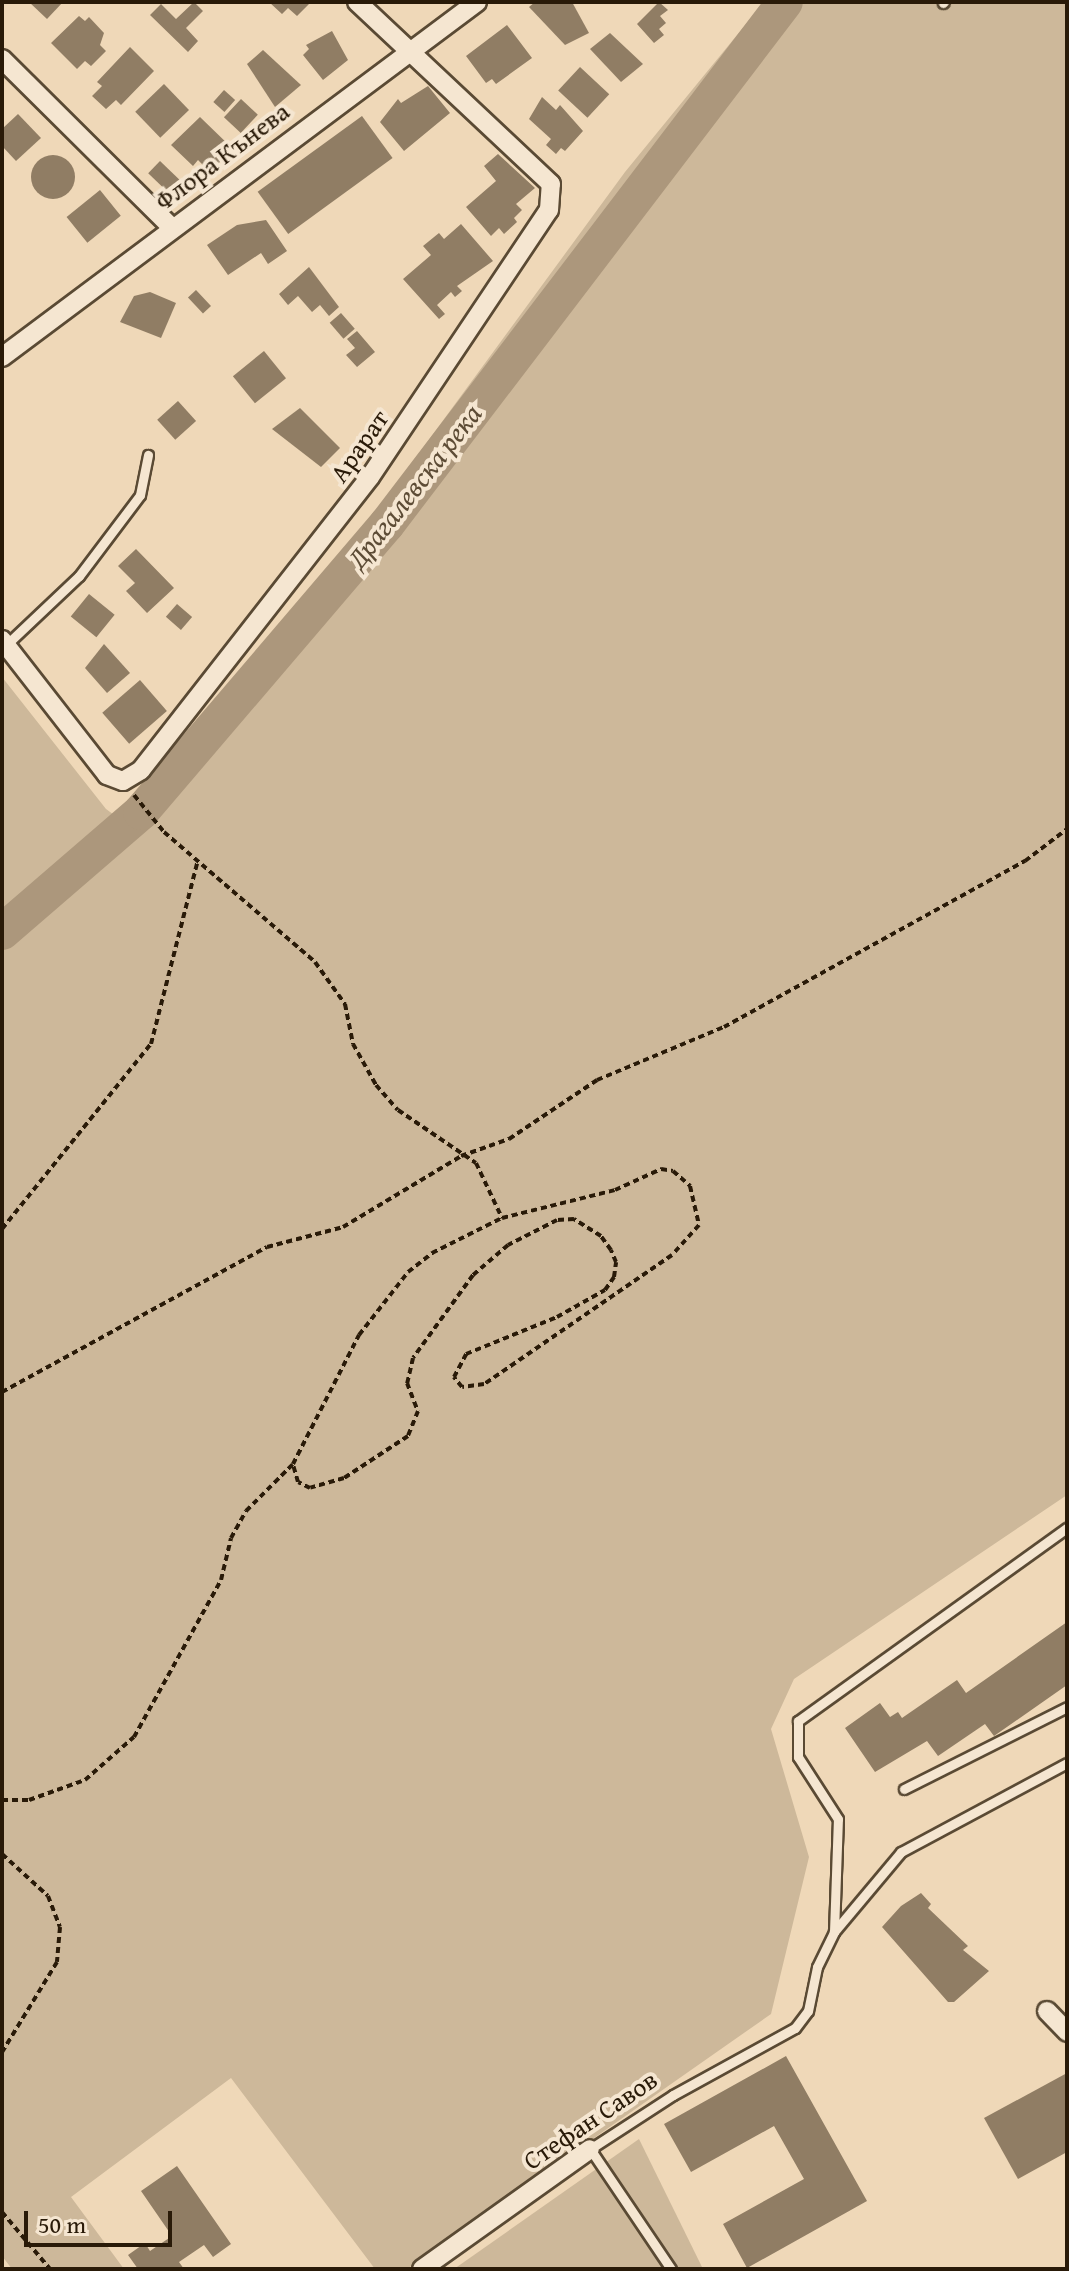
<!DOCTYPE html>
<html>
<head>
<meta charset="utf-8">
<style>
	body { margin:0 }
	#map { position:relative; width:1069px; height:2271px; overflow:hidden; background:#efd8b8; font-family:"Gentium Book Plus",serif }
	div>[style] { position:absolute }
	.green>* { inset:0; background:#cdb89a }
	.river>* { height:36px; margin:-18px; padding:0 18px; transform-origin:18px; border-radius:18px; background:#ac977c }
	.building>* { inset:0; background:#907d64; transform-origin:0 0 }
	.round { border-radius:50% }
	.path>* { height:4px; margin-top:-2px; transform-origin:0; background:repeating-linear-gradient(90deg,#291a08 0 6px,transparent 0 10px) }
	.roads { filter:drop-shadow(2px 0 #5a4a34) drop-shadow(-2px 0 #5a4a34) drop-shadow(0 2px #5a4a34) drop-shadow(0 -2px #5a4a34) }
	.lane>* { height:9px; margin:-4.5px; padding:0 4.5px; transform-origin:4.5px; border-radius:4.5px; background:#f5e6d1 }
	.street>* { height:18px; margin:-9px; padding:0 9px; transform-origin:9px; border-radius:9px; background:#f5e6d1 }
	span { translate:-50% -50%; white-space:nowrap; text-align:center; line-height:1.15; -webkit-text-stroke:8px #f5e6d1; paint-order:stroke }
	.street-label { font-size:26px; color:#291a08 }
	.water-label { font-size:28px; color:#5d4c36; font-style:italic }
	.frame { position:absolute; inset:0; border:4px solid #291a08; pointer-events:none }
	.scale { position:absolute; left:24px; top:2211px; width:148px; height:36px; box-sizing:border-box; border:4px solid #291a08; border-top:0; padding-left:10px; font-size:24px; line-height:28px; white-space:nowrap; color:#291a08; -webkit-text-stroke:6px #f5e6d1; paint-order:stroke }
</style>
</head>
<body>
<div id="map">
	<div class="green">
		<div style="clip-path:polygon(764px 2px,1067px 2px,1067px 1495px,794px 1679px,771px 1729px,809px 1857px,771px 2014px,407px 2269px,375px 2269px,231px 2078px,71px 2197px,124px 2269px,12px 2269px,2px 2256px,2px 677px,106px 809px,140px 834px,625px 172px)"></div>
		<div style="clip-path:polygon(639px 2139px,703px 2269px,454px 2269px)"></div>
	</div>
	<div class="river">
		<div style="left:2px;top:932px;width:184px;rotate:-40.8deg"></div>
		<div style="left:141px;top:812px;width:379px;rotate:-49.5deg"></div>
		<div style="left:387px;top:524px;width:656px;rotate:-52.68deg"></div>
	</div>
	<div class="building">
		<div style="clip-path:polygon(29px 2px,63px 2px,47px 19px)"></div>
		<div style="clip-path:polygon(194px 2px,203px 11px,186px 28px,198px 41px,188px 52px,150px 15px,161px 4px,176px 19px)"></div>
		<div style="clip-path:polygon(269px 2px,307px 2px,309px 4px,297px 16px,288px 8px,282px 14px)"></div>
		<div style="clip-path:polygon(535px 2px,572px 2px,589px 33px,565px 45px,529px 7px)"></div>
		<div style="clip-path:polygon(659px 2px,668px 10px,660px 16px,666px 23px,659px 29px,664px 35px,654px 43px,637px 24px)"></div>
		<div style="clip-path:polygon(79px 16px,85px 21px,89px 17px,104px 33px,100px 45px,106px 51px,91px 66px,85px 61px,77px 69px,51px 43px)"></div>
		<div style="clip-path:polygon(507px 25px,532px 58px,496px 84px,492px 79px,486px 83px,466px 56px)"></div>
		<div style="clip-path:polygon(332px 31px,348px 60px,323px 80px,303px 55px,309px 49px,306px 45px)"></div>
		<div style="clip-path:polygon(610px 33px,643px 64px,621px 82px,590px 49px)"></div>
		<div style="clip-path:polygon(130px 47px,154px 71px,121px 105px,116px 100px,106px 109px,92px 96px,102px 86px,97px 82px)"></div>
		<div style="clip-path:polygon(263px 50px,301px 85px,275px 107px,247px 64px)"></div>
		<div style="left:580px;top:67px;width:40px;height:32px;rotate:43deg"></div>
		<div style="left:164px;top:84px;width:36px;height:40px;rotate:46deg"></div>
		<div style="clip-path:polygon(428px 86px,450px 113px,404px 151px,380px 122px,398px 99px,401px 103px)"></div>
		<div style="left:224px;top:90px;width:15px;height:16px;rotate:42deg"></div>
		<div style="clip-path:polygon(542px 97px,556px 110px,560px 105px,583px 131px,565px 151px,561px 148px,556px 154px,546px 145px,551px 139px,529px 119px)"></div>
		<div style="left:241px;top:99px;width:23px;height:25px;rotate:43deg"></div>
		<div style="clip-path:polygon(18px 114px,41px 138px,16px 161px,2px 146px,2px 129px)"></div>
		<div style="left:362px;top:116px;width:52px;height:129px;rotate:54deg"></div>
		<div style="clip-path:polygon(200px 117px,233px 149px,210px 172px,198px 160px,193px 166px,171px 145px)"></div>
		<div style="clip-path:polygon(498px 154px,535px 188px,516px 204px,522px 210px,514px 218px,517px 222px,504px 234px,499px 228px,491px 236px,466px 207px,496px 181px,484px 166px)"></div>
		<div class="round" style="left:31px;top:155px;width:44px;height:44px"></div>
		<div style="left:160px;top:161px;width:30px;height:17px;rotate:44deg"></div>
		<div style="left:100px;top:190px;width:33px;height:43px;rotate:51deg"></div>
		<div style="clip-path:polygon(266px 220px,287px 251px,268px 264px,261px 253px,228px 275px,207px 245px,237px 225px)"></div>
		<div style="clip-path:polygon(461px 224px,493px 261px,457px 286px,462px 291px,455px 297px,451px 292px,437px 305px,445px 314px,439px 319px,403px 279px,431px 255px,423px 246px,439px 233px,444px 239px)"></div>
		<div style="clip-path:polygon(309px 267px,339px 307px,329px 316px,320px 305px,312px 312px,298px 296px,288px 305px,279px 294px)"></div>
		<div style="left:196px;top:290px;width:22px;height:11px;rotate:47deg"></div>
		<div style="clip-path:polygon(150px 292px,176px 303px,161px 338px,120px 322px,134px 296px)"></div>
		<div style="left:341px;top:313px;width:21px;height:15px;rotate:49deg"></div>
		<div style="clip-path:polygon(357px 331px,375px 352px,357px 367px,346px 355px,355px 348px,347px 339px)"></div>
		<div style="left:264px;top:351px;width:35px;height:40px;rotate:51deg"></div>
		<div style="left:178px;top:401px;width:27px;height:28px;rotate:48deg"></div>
		<div style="clip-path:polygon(300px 408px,340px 448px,321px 467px,272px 429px)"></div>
		<div style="clip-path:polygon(136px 549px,174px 588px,147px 613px,126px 591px,135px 583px,118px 566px)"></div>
		<div style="left:89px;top:594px;width:33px;height:29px;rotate:39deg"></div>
		<div style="left:177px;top:604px;width:20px;height:17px;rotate:41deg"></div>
		<div style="clip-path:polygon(104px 644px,130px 673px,107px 693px,85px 668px)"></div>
		<div style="left:140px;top:680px;width:41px;height:50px;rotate:49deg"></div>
		<div style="clip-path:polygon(1067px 1622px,1067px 1685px,994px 1736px,985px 1724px,938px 1756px,927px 1741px,875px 1772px,845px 1728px,880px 1703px,890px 1717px,898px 1712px,902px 1718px,957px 1680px,966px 1693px)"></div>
		<div style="clip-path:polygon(921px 1893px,931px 1904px,928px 1908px,968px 1946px,963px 1950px,989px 1971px,954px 2002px,948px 2002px,882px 1927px,901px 1906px)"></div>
		<div style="clip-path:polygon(786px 2056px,867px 2201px,747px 2268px,723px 2224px,804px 2179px,774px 2126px,691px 2172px,664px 2124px)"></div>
		<div style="clip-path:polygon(1067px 2073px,1067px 2152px,1018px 2179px,984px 2118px)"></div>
		<div style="clip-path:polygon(177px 2166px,231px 2244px,213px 2257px,204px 2245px,179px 2262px,184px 2269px,138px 2269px,128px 2255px,145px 2243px,150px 2251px,172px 2236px,141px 2191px)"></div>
	</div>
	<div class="path">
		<div style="left:134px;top:795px;width:48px;rotate:51deg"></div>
		<div style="left:164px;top:832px;width:199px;rotate:40.7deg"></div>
		<div style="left:315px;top:962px;width:52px;rotate:54.5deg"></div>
		<div style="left:345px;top:1004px;width:41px;rotate:78.7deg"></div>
		<div style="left:353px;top:1044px;width:47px;rotate:60.7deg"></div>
		<div style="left:376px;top:1085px;width:33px;rotate:49deg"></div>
		<div style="left:398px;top:1110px;width:94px;rotate:34.2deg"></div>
		<div style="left:476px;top:1163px;width:61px;rotate:64.7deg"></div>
		<div style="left:2px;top:1229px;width:238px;rotate:-51.2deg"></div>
		<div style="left:151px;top:1044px;width:190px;rotate:-75.7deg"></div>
		<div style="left:2px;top:1392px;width:302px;rotate:-28.7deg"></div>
		<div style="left:267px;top:1247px;width:79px;rotate:-14.7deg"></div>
		<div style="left:343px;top:1227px;width:138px;rotate:-31deg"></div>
		<div style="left:461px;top:1156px;width:51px;rotate:-19.5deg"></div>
		<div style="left:509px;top:1139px;width:106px;rotate:-33.8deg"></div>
		<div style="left:597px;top:1080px;width:138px;rotate:-22.7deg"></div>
		<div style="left:724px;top:1027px;width:344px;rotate:-28.9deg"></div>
		<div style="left:1025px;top:861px;width:53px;rotate:-37.3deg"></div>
		<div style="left:2px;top:1800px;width:27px"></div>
		<div style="left:29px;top:1800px;width:59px;rotate:-19.7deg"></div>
		<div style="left:85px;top:1780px;width:65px;rotate:-41.3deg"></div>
		<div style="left:134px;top:1737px;width:179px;rotate:-61deg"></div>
		<div style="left:221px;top:1580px;width:43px;rotate:-76.6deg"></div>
		<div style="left:231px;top:1538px;width:31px;rotate:-61deg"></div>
		<div style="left:246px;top:1511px;width:66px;rotate:-45deg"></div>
		<div style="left:293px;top:1464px;width:145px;rotate:-62.9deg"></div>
		<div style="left:359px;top:1335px;width:80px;rotate:-52.1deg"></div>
		<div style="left:408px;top:1272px;width:31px;rotate:-38deg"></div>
		<div style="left:432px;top:1253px;width:78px;rotate:-26.6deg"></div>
		<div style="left:502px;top:1218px;width:116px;rotate:-13.9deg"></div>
		<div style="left:615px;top:1190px;width:51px;rotate:-24.5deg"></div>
		<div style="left:661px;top:1169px;width:12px;rotate:9deg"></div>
		<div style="left:673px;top:1171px;width:23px;rotate:41deg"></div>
		<div style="left:690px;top:1186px;width:40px;rotate:77deg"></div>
		<div style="left:699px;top:1225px;width:40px;rotate:132deg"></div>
		<div style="left:672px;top:1255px;width:228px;rotate:145.5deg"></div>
		<div style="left:484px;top:1384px;width:22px;rotate:172deg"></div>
		<div style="left:462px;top:1387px;width:13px;rotate:-129deg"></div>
		<div style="left:454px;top:1377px;width:26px;rotate:-62deg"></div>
		<div style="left:466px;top:1354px;width:98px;rotate:-22.1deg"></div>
		<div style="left:557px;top:1317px;width:55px;rotate:-29.4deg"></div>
		<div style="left:605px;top:1290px;width:16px;rotate:-55deg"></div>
		<div style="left:614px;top:1277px;width:15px;rotate:-82deg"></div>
		<div style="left:616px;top:1262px;width:13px;rotate:-113deg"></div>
		<div style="left:611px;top:1250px;width:17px;rotate:-126deg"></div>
		<div style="left:601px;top:1236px;width:32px;rotate:-148deg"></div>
		<div style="left:574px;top:1219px;width:17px;rotate:177deg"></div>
		<div style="left:557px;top:1220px;width:55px;rotate:153deg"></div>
		<div style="left:508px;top:1245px;width:46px;rotate:139.4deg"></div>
		<div style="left:473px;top:1275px;width:102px;rotate:125.9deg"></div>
		<div style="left:413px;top:1358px;width:26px;rotate:103deg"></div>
		<div style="left:407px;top:1383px;width:30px;rotate:69deg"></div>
		<div style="left:418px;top:1411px;width:27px;rotate:112deg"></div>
		<div style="left:408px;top:1436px;width:77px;rotate:146.7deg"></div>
		<div style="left:344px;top:1478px;width:35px;rotate:164deg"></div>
		<div style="left:310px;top:1488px;width:13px;rotate:-153deg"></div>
		<div style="left:298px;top:1482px;width:19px;rotate:-106deg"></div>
		<div style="left:2px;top:1854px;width:62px;rotate:42.4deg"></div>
		<div style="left:48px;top:1896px;width:33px;rotate:69deg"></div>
		<div style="left:60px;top:1927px;width:35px;rotate:95deg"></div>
		<div style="left:57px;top:1962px;width:105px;rotate:121.4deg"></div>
		<div style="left:2px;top:2212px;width:75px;rotate:49.9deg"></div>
	</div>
	<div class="roads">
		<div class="lane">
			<div style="left:943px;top:3px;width:1px;rotate:-45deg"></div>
			<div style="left:6px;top:645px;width:100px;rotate:-43.4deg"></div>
			<div style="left:79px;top:576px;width:101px;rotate:-53deg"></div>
			<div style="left:140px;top:495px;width:41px;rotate:-78.7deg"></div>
			<div style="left:904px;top:1789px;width:182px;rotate:-26.7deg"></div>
			<div style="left:834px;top:1932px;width:104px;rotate:-50.1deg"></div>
			<div style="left:901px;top:1852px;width:188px;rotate:-28.2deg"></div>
			<div style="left:671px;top:2269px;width:145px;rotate:-124deg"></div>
			<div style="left:590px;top:2149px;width:99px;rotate:-33deg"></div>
			<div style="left:673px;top:2095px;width:139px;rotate:-28.8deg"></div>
			<div style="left:795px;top:2028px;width:21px;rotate:-53deg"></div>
			<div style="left:808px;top:2011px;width:45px;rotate:-78.4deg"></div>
			<div style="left:817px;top:1967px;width:39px;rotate:-64deg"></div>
			<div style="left:834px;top:1932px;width:113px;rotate:-88deg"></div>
			<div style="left:838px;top:1819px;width:74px;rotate:-122.8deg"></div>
			<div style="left:798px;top:1757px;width:36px;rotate:-90deg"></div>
			<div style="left:798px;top:1721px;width:331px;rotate:-35.7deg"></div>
		</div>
		<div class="street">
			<div style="left:2px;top:59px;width:238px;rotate:44.8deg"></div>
			<div style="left:2px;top:357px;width:593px;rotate:-36.77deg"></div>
			<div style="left:2px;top:640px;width:171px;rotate:52.1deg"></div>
			<div style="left:107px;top:775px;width:17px;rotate:21deg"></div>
			<div style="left:123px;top:781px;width:21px;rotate:-31deg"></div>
			<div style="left:141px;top:770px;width:372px;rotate:-52deg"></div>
			<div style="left:370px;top:477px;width:321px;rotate:-56.2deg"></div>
			<div style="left:549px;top:210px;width:26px;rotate:-86deg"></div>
			<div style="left:551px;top:184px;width:266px;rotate:-136.8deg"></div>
			<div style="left:1047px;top:2011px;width:29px;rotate:46deg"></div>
			<div style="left:422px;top:2269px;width:206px;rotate:-35.5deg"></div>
		</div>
	</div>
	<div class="street-label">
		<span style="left:222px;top:156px;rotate:-37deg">Флора Кънева</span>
		<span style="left:359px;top:446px;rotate:-55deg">Арарат</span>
		<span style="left:590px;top:2120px;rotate:-34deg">Стефан Савов</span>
	</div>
	<div class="water-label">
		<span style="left:414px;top:486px;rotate:-52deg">Драгалевска река</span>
	</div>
	<div class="frame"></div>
	<div class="scale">50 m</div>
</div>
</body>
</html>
